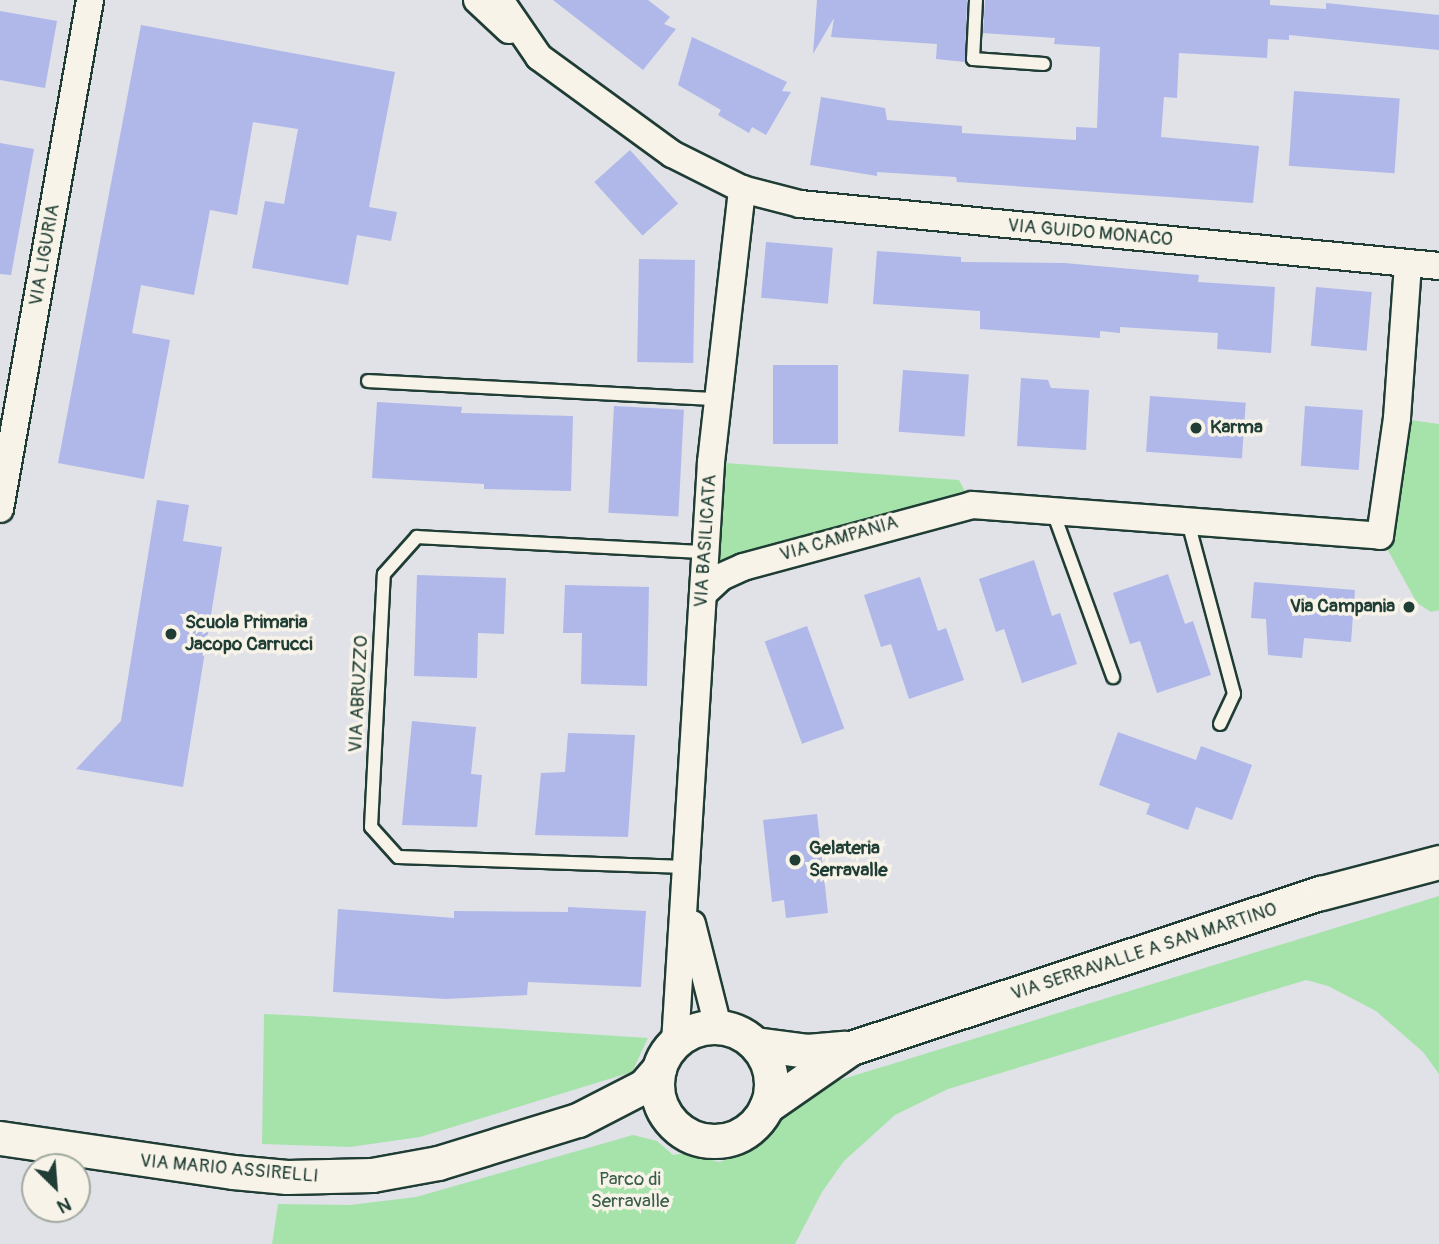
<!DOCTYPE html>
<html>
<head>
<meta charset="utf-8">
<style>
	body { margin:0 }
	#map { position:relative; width:1439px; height:1244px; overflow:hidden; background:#e1e1e8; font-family:Pangolin,sans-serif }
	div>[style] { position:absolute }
	.green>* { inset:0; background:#a6e3aa }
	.building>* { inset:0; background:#afb8e9; transform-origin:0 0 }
	.roads { filter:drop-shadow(2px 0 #1f3d34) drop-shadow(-2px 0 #1f3d34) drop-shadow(0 2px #1f3d34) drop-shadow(0 -2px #1f3d34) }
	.service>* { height:12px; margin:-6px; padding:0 6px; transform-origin:6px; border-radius:6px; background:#f7f3e8 }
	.minor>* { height:26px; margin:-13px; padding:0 13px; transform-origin:13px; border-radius:13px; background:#f7f3e8 }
	.tertiary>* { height:33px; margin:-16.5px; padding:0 16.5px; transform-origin:16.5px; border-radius:16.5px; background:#f7f3e8 }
	.tertiary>.ring { margin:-16.5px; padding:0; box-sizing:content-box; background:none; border:33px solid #f7f3e8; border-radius:50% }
	.dots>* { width:19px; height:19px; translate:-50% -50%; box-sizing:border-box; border:4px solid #f7f3e8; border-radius:50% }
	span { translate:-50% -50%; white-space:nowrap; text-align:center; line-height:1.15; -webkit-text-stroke:7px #f7f3e8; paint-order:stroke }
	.street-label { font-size:19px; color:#1f3d34 }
	.poi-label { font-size:19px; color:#1f3d34; font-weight:700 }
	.left { translate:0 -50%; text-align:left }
	.right { translate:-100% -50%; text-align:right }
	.park-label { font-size:19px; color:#3a5e4c }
	.north { position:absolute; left:21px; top:1153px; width:70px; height:70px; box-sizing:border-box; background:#f7f3e8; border:2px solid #a1aaa0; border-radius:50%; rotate:155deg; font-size:19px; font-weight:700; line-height:28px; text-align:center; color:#1f3d34 }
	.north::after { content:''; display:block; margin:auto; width:24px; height:32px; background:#1f3d34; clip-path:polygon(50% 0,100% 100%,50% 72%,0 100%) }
</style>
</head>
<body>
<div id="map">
	<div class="green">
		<div style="clip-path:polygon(1397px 418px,1439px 424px,1439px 610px,1431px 612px,1417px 603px,1380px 536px)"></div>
		<div style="clip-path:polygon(711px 462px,959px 480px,972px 505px,862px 531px,703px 594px)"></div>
		<div style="clip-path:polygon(1439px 896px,1439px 1074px,1423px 1052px,1376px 1011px,1328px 986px,1306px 980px,948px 1089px,895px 1115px,844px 1161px,822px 1192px,795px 1244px,272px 1244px,278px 1204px,350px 1205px,416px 1197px,633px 1135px,657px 1141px,673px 1155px,686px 1153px,719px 1162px,748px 1153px,765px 1138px,790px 1101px,817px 1087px)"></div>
		<div style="clip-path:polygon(264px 1014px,307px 1016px,648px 1038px,632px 1072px,420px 1137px,350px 1147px,262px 1144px)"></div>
	</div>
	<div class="building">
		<div style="clip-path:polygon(553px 0,648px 0,670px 17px,664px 24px,676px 29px,643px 70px)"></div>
		<div style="clip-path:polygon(817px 0,967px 0,965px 62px,936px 59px,937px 44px,831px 37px,834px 18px,813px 54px)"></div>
		<div style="clip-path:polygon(985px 0,1270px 0,1270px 5px,1326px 9px,1326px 3px,1439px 15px,1439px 50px,1289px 35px,1289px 40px,1268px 39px,1267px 58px,1179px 53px,1177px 98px,1164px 97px,1161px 137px,1259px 146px,1253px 203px,957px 182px,956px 177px,877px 172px,877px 176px,810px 165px,821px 97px,885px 108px,887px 120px,962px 126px,962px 133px,1076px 140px,1076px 127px,1097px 128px,1100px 47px,1054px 44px,1055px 38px,983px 33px)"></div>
		<div style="clip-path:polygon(0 11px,57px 21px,45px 88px,0 80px)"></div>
		<div style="clip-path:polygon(141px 25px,395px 72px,369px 207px,397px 212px,391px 241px,357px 235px,348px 285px,252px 268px,265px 201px,284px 204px,298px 129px,253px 122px,237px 215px,210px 210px,194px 295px,141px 285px,132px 333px,170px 340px,144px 479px,58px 463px)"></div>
		<div style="clip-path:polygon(692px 37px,787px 82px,782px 91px,791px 92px,766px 135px,752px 127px,749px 133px,718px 115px,721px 110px,678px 85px)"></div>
		<div style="left:1294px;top:91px;width:106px;height:75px;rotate:4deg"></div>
		<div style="clip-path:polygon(0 143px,34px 149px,11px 275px,0 274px)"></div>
		<div style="left:630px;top:150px;width:72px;height:48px;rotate:48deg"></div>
		<div style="left:766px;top:242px;width:67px;height:56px;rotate:5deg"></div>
		<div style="clip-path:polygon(877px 251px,961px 257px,961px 262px,1064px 263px,1199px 275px,1198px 282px,1275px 287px,1271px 353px,1217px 349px,1218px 333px,1120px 327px,1120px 333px,1100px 331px,1100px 338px,980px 329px,980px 311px,873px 304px)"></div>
		<div style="left:639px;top:259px;width:56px;height:103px;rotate:1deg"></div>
		<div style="left:1316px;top:287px;width:56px;height:59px;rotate:5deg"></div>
		<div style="left:773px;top:365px;width:65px;height:79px"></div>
		<div style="left:903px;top:370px;width:66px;height:62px;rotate:4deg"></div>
		<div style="clip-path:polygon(1021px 378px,1048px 380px,1051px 388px,1089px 390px,1086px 450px,1017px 446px)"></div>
		<div style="left:1150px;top:396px;width:96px;height:56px;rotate:4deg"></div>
		<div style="clip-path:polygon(377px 402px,462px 407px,461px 413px,573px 416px,571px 491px,484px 489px,484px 484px,372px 478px)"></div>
		<div style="left:614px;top:406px;width:70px;height:107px;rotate:3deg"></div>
		<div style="left:1305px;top:406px;width:58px;height:60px;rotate:4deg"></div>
		<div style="clip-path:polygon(157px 500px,189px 505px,183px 541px,222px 547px,183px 787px,76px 769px,121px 721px)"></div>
		<div style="clip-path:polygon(1034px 560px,1052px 616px,1060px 613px,1077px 664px,1022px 683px,1004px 629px,996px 632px,979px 579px)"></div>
		<div style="clip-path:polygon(1168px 574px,1185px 624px,1193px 621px,1211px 675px,1157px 693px,1140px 641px,1130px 644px,1113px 593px)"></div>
		<div style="clip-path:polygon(417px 575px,506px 578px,504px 634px,478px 633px,477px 678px,414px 676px)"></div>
		<div style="clip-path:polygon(920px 577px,938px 631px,946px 628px,964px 680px,909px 699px,891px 644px,881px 647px,864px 595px)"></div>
		<div style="clip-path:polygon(1254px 582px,1355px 590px,1351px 642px,1304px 638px,1302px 658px,1268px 655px,1266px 619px,1251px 618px)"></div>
		<div style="clip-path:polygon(565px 585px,649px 587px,647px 686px,581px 684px,582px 633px,563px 633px)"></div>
		<div style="left:807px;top:626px;width:109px;height:45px;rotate:70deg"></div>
		<div style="clip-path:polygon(412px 721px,476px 727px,471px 774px,482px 775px,477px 827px,402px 825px)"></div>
		<div style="clip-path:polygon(1118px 732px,1196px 760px,1201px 746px,1252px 765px,1232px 820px,1196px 807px,1188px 830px,1146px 814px,1150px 804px,1099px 785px)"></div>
		<div style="clip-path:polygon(568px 733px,635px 735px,628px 837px,535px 835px,541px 773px,565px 772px)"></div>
		<div style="clip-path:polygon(817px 814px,828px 913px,786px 918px,784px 900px,772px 902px,763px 820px)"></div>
		<div style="clip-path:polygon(568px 907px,646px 911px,641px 987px,528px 982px,527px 995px,446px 999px,333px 992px,338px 909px,454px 918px,454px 911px,568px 912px)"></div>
	</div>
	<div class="roads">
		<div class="service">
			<div style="left:976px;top:0;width:59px;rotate:92.9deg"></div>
			<div style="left:973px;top:59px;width:71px;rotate:4deg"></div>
			<div style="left:368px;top:381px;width:349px;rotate:3deg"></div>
			<div style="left:1052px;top:509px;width:179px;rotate:70deg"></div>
			<div style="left:1188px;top:522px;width:178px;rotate:75deg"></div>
			<div style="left:1234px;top:694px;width:33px;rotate:115deg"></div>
			<div style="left:686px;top:867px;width:288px;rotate:-178deg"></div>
			<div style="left:398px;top:857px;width:40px;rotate:-132deg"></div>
			<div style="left:371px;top:827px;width:253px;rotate:-87.1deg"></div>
			<div style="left:384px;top:574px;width:50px;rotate:-48.3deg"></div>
			<div style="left:417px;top:537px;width:288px;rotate:3deg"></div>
		</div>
		<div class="minor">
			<div style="left:477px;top:0;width:44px;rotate:43.2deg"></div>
			<div style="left:500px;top:0;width:69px;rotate:55.6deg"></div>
			<div style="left:539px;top:57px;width:165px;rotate:36.1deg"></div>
			<div style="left:672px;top:154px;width:78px;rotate:26.6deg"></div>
			<div style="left:742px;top:189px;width:60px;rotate:14.5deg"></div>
			<div style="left:800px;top:204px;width:642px;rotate:5.54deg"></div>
			<div style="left:0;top:509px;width:517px;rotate:-79.97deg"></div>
			<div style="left:703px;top:594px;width:25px;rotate:-43deg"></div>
			<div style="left:721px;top:577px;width:24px;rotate:-24deg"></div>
			<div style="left:743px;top:567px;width:237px;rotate:-15.1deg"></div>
			<div style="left:972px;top:505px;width:409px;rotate:4.3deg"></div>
			<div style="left:1380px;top:536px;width:119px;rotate:-81.8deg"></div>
			<div style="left:1397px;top:418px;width:155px;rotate:-85.9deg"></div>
			<div style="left:692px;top:924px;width:106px;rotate:75.8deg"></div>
			<div style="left:675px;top:1043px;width:582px;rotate:-86.45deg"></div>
			<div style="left:711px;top:462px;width:275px;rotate:-83.5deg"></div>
		</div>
		<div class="tertiary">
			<div class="ring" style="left:657px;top:1027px;width:81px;height:81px"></div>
			<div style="left:755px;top:1044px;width:52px;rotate:7.7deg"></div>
			<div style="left:807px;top:1051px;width:38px;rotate:-5deg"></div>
			<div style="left:766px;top:1107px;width:103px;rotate:-34.8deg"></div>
			<div style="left:851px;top:1048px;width:495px;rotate:-18.3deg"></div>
			<div style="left:1321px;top:893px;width:122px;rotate:-14.7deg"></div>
			<div style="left:0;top:1138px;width:235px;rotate:8.3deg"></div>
			<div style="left:233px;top:1172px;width:54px;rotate:5.3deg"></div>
			<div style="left:287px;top:1177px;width:85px;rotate:-1.3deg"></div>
			<div style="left:372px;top:1175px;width:67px;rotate:-10.3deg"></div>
			<div style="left:438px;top:1163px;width:146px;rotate:-17.1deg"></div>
			<div style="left:578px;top:1120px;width:74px;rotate:-27.3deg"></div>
			<div style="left:644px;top:1086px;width:23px;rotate:-49deg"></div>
		</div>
	</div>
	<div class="dots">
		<div style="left:1196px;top:428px;background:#1f3d34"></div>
		<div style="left:1409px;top:607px;background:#1f3d34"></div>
		<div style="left:171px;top:634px;background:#1f3d34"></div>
		<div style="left:795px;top:860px;background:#1f3d34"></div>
	</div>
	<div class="street-label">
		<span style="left:1090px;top:233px;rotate:5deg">VIA GUIDO MONACO</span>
		<span style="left:45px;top:255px;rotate:-80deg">VIA LIGURIA</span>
		<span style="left:839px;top:539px;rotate:-16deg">VIA CAMPANIA</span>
		<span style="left:706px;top:541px;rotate:-86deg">VIA BASILICATA</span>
		<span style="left:359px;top:694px;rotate:-87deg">VIA ABRUZZO</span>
		<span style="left:1144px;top:952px;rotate:-18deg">VIA SERRAVALLE A SAN MARTINO</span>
		<span style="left:229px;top:1169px;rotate:5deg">VIA MARIO ASSIRELLI</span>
	</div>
	<div class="poi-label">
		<span class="left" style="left:1210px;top:428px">Karma</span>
		<span class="right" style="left:1395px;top:607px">Via Campania</span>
		<span class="left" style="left:185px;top:634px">Scuola Primaria<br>Jacopo Carrucci</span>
		<span class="left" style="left:809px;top:860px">Gelateria<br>Serravalle</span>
	</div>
	<div class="park-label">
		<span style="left:630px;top:1191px">Parco di<br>Serravalle</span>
	</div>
	<div class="north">N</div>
</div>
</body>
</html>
